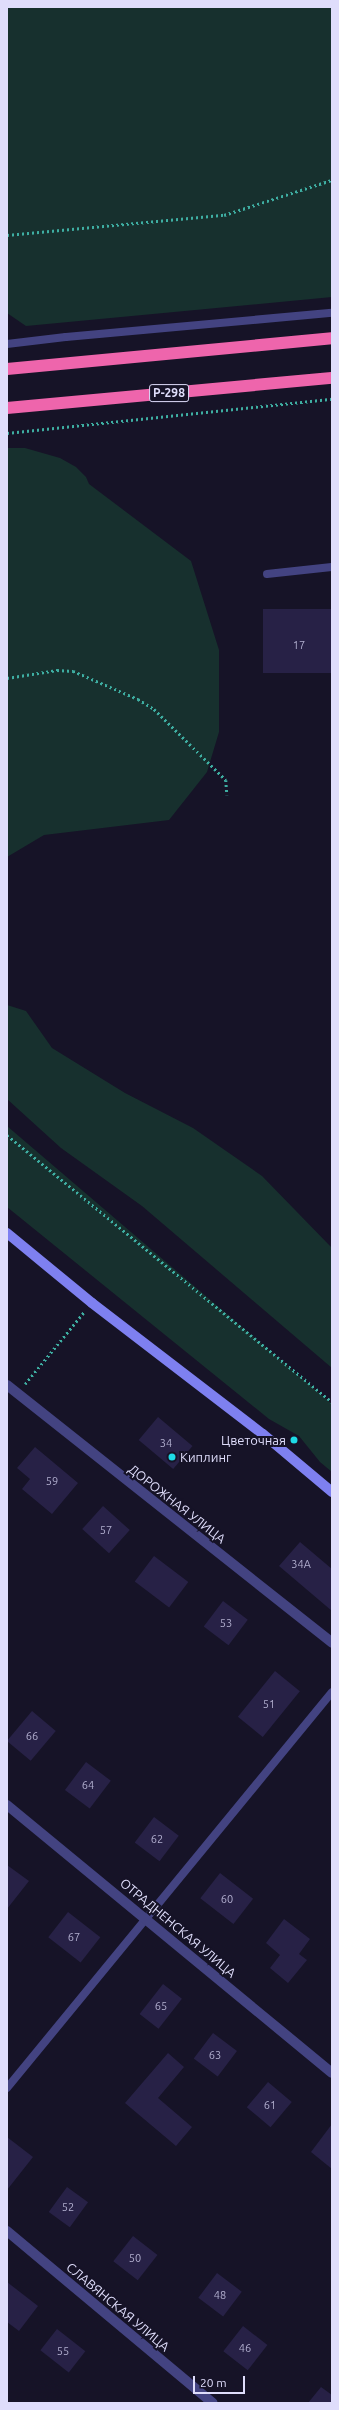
<!DOCTYPE html>
<html>
<head>
<meta charset="utf-8">
<style>
	body { margin:0 }
	#map { position:relative; width:339px; height:2410px; overflow:hidden; background:#161327; font-family:Ubuntu,sans-serif }
	div>[style] { position:absolute }
	.green>* { inset:0; background:#17302e }
	.building>* { inset:0; background:#272146; transform-origin:0 0 }
	.path>* { height:2.5px; margin-top:-1.25px; transform-origin:0; background:repeating-linear-gradient(90deg,#3eaea2 0 2px,transparent 0 5px) }
	.lane>* { height:8px; margin:-4px; padding:0 4px; transform-origin:4px; border-radius:4px; background:#434381 }
	.street>* { height:10px; margin:-5px; padding:0 5px; transform-origin:5px; border-radius:5px; background:#434381 }
	.secondary>* { height:10px; margin:-5px; padding:0 5px; transform-origin:5px; border-radius:5px; background:#7e80f0 }
	.highway>* { height:12px; margin:-6px; padding:0 6px; transform-origin:6px; border-radius:6px; background:#ee65ac }
	.dots>* { width:11px; height:11px; translate:-50% -50%; box-sizing:border-box; border:2px solid #161327; border-radius:50% }
	span { translate:-50% -50%; white-space:nowrap; text-align:center; line-height:1.15; -webkit-text-stroke:4px #161327; paint-order:stroke }
	.number-label { font-size:11px; color:#b1aece }
	.number-label span { -webkit-text-stroke-width:0 }
	.shield-label span { padding:1px 3px; background:#161327; border:1px solid; border-radius:3px; -webkit-text-stroke-width:0 }
	.shield-label { font-size:12px; color:#dfddfb; font-weight:700 }
	.poi-label { font-size:13px; color:#dfddfb }
	.right { translate:-100% -50%; text-align:right }
	.left { translate:0 -50%; text-align:left }
	.street-label { font-size:13px; color:#dfddfb }
	.frame { position:absolute; inset:0; border:8px solid #dfddfb; pointer-events:none }
	.scale { position:absolute; left:193px; top:2376px; width:52px; height:18px; box-sizing:border-box; border:2px solid #dfddfb; border-top:0; padding-left:5px; font-size:12px; line-height:14px; white-space:nowrap; color:#dfddfb; -webkit-text-stroke:3px #161327; paint-order:stroke }
</style>
</head>
<body>
<div id="map">
	<div class="green">
		<div style="clip-path:polygon(7px 7px,332px 7px,332px 297px,26px 326px,7px 313px)"></div>
		<div style="clip-path:polygon(7px 448px,25px 448px,60px 458px,76px 467px,86px 477px,89px 484px,191px 561px,219px 650px,219px 732px,207px 772px,169px 820px,44px 835px,7px 857px)"></div>
		<div style="clip-path:polygon(7px 1005px,26px 1011px,52px 1048px,125px 1093px,193px 1128px,262px 1176px,332px 1248px,332px 1368px,142px 1206px,61px 1148px,7px 1099px)"></div>
		<div style="clip-path:polygon(7px 1126px,332px 1404px,332px 1472px,320px 1462px,299px 1436px,269px 1419px,7px 1207px)"></div>
	</div>
	<div class="building">
		<div style="left:332px;top:609px;width:64px;height:69px;rotate:90deg"></div>
		<div style="left:158px;top:1417px;width:45px;height:30px;rotate:40deg"></div>
		<div style="clip-path:polygon(35px 1447px,78px 1483px,52px 1514px,22px 1489px,30px 1479px,17px 1468px)"></div>
		<div style="left:103px;top:1506px;width:36px;height:31px;rotate:42deg"></div>
		<div style="clip-path:polygon(300px 1542px,332px 1569px,332px 1611px,279px 1566px)"></div>
		<div style="left:154px;top:1556px;width:43px;height:32px;rotate:37deg"></div>
		<div style="left:223px;top:1601px;width:31px;height:32px;rotate:37deg"></div>
		<div style="left:275px;top:1671px;width:32px;height:59px;rotate:39deg"></div>
		<div style="left:32px;top:1711px;width:31px;height:39px;rotate:40deg"></div>
		<div style="left:86px;top:1762px;width:31px;height:35px;rotate:37deg"></div>
		<div style="left:154px;top:1817px;width:31px;height:32px;rotate:37deg"></div>
		<div style="clip-path:polygon(7px 1865px,29px 1881px,7px 1909px)"></div>
		<div style="left:220px;top:1873px;width:42px;height:32px;rotate:38deg"></div>
		<div style="left:68px;top:1912px;width:41px;height:32px;rotate:38deg"></div>
		<div style="clip-path:polygon(284px 1919px,310px 1939px,299px 1954px,307px 1960px,288px 1983px,270px 1968px,280px 1955px,266px 1943px)"></div>
		<div style="left:163px;top:1984px;width:24px;height:38px;rotate:38deg"></div>
		<div style="left:213px;top:2033px;width:30px;height:32px;rotate:37deg"></div>
		<div style="clip-path:polygon(168px 2053px,184px 2067px,158px 2098px,192px 2127px,176px 2146px,125px 2103px)"></div>
		<div style="left:268px;top:2082px;width:31px;height:33px;rotate:40deg"></div>
		<div style="clip-path:polygon(332px 2124px,332px 2169px,311px 2152px)"></div>
		<div style="clip-path:polygon(7px 2137px,33px 2157px,7px 2190px)"></div>
		<div style="left:67px;top:2187px;width:26px;height:31px;rotate:36deg"></div>
		<div style="left:133px;top:2236px;width:31px;height:32px;rotate:38deg"></div>
		<div style="left:217px;top:2273px;width:31px;height:31px;rotate:37deg"></div>
		<div style="clip-path:polygon(7px 2282px,38px 2306px,19px 2331px,7px 2322px)"></div>
		<div style="left:243px;top:2326px;width:31px;height:32px;rotate:38deg"></div>
		<div style="left:57px;top:2329px;width:36px;height:27px;rotate:38deg"></div>
		<div style="clip-path:polygon(321px 2387px,332px 2395px,332px 2403px,308px 2403px)"></div>
	</div>
	<div class="path">
		<div style="left:7px;top:235px;width:218px;rotate:-5.3deg"></div>
		<div style="left:224px;top:215px;width:114px;rotate:-18deg"></div>
		<div style="left:7px;top:433px;width:327px;rotate:-6deg"></div>
		<div style="left:7px;top:678px;width:51px;rotate:-9.1deg"></div>
		<div style="left:57px;top:670px;width:16px;rotate:4deg"></div>
		<div style="left:73px;top:671px;width:71px;rotate:23.3deg"></div>
		<div style="left:138px;top:699px;width:19px;rotate:32deg"></div>
		<div style="left:154px;top:709px;width:101px;rotate:44.6deg"></div>
		<div style="left:226px;top:780px;width:15px;rotate:86deg"></div>
		<div style="left:7px;top:1135px;width:421px;rotate:39.4deg"></div>
		<div style="left:25px;top:1384px;width:93px;rotate:-50.7deg"></div>
	</div>
	<div class="lane">
		<div style="left:7px;top:344px;width:59px;rotate:-6.8deg"></div>
		<div style="left:66px;top:337px;width:267px;rotate:-5.2deg"></div>
		<div style="left:267px;top:574px;width:65px;rotate:-6.1deg"></div>
		<div style="left:7px;top:2088px;width:512px;rotate:-50.62deg"></div>
	</div>
	<div class="street">
		<div style="left:7px;top:1385px;width:415px;rotate:38.4deg"></div>
		<div style="left:7px;top:1805px;width:421px;rotate:39.5deg"></div>
		<div style="left:7px;top:2231px;width:268px;rotate:39.9deg"></div>
	</div>
	<div class="secondary">
		<div style="left:7px;top:1233px;width:110px;rotate:39.5deg"></div>
		<div style="left:92px;top:1303px;width:215px;rotate:37.5deg"></div>
		<div style="left:263px;top:1434px;width:90px;rotate:40deg"></div>
	</div>
	<div class="highway">
		<div style="left:7px;top:369px;width:326px;rotate:-5.4deg"></div>
		<div style="left:7px;top:408px;width:326px;rotate:-5.3deg"></div>
	</div>
	<div class="dots">
		<div style="left:294px;top:1440px;background:#1edae6"></div>
		<div style="left:172px;top:1457px;background:#1edae6"></div>
	</div>
	<div class="number-label">
		<span style="left:299px;top:645px">17</span>
		<span style="left:166px;top:1443px">34</span>
		<span style="left:52px;top:1481px">59</span>
		<span style="left:106px;top:1530px">57</span>
		<span style="left:301px;top:1564px">34А</span>
		<span style="left:226px;top:1623px">53</span>
		<span style="left:269px;top:1704px">51</span>
		<span style="left:32px;top:1736px">66</span>
		<span style="left:88px;top:1785px">64</span>
		<span style="left:157px;top:1839px">62</span>
		<span style="left:227px;top:1899px">60</span>
		<span style="left:74px;top:1937px">67</span>
		<span style="left:161px;top:2006px">65</span>
		<span style="left:215px;top:2055px">63</span>
		<span style="left:270px;top:2105px">61</span>
		<span style="left:68px;top:2207px">52</span>
		<span style="left:135px;top:2258px">50</span>
		<span style="left:220px;top:2295px">48</span>
		<span style="left:245px;top:2348px">46</span>
		<span style="left:63px;top:2351px">55</span>
	</div>
	<div class="shield-label">
		<span style="left:169px;top:393px">Р-298</span>
	</div>
	<div class="poi-label">
		<span class="right" style="left:286px;top:1440px">Цветочная</span>
		<span class="left" style="left:180px;top:1457px">Киплинг</span>
	</div>
	<div class="street-label">
		<span style="left:177px;top:1504px;rotate:38deg">ДОРОЖНАЯ УЛИЦА</span>
		<span style="left:178px;top:1928px;rotate:40deg">ОТРАДНЕНСКАЯ УЛИЦА</span>
		<span style="left:118px;top:2307px;rotate:40deg">СЛАВЯНСКАЯ УЛИЦА</span>
	</div>
	<div class="frame"></div>
	<div class="scale">20 m</div>
</div>
</body>
</html>
